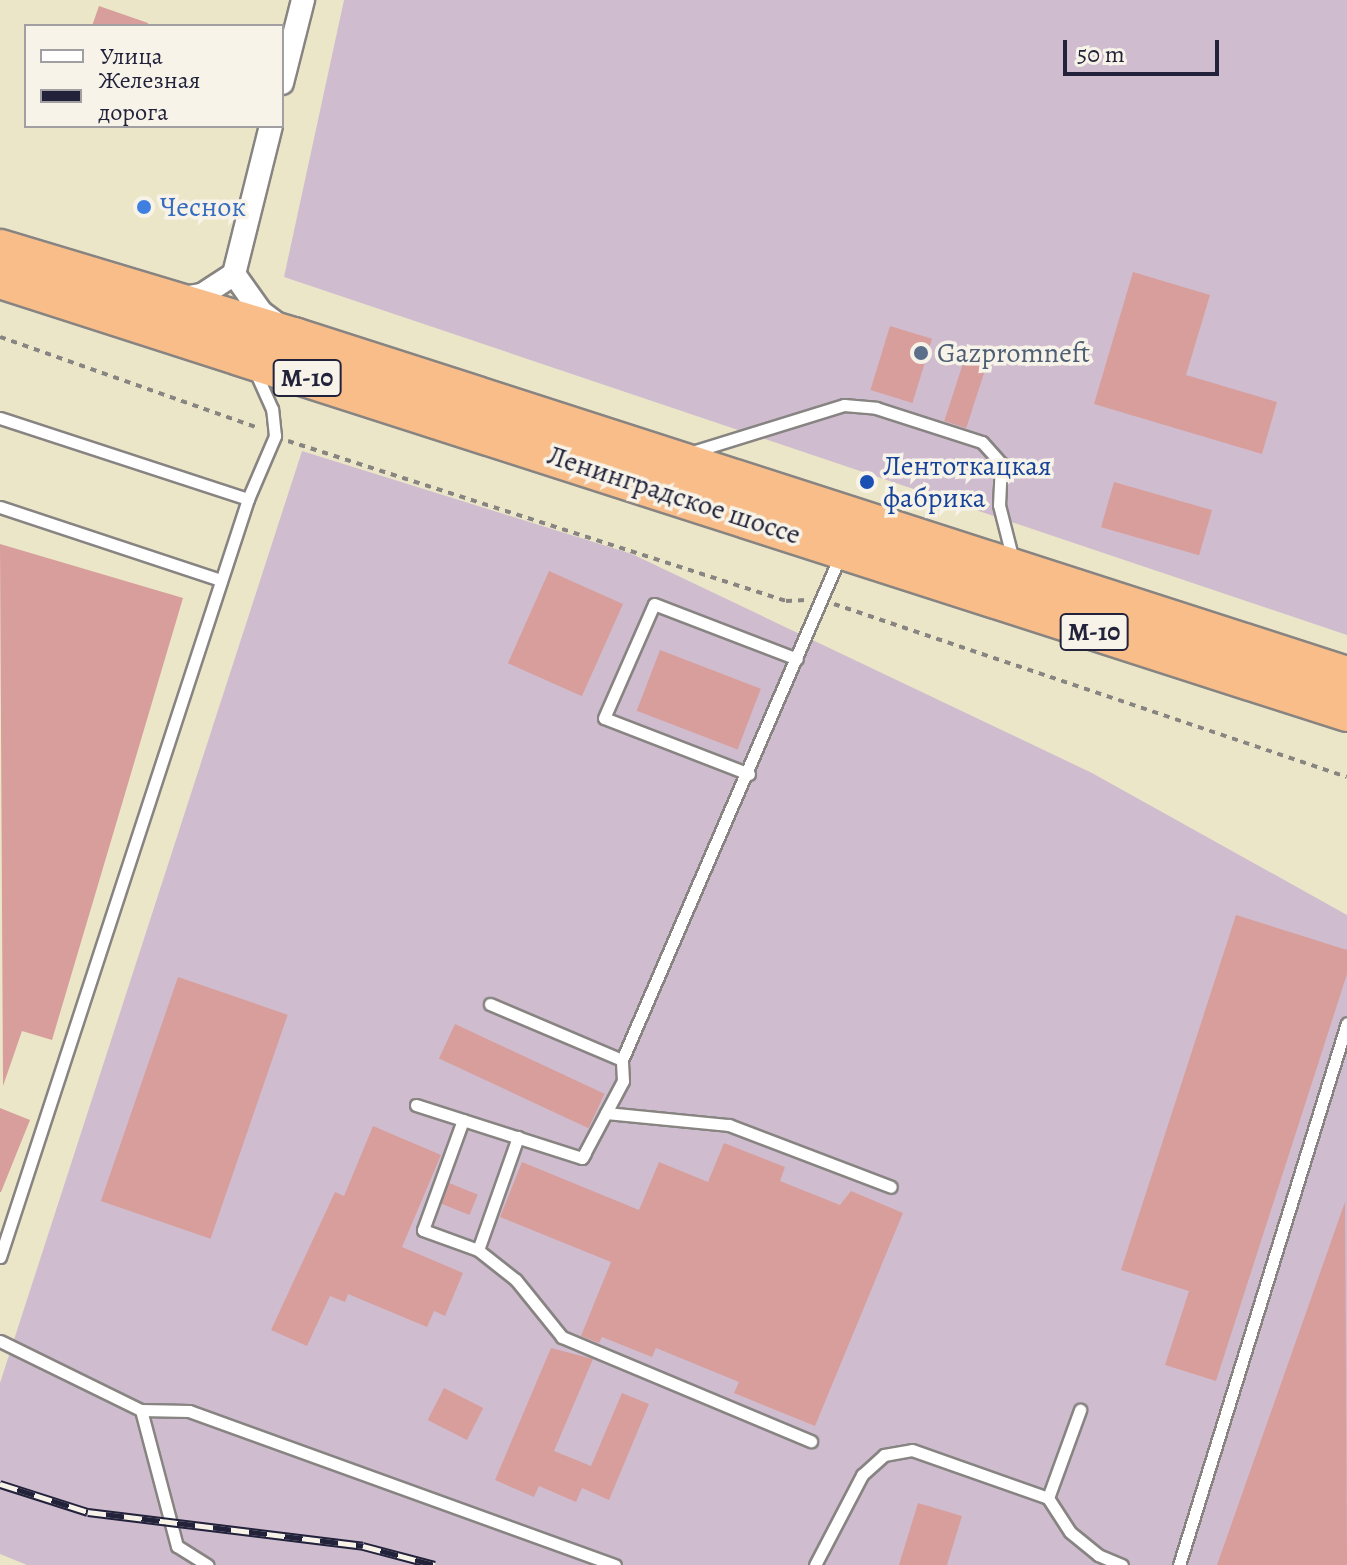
<!DOCTYPE html>
<html>
<head>
<meta charset="utf-8">
<style>
	body { margin:0 }
	#map { position:relative; width:1347px; height:1565px; overflow:hidden; background:#ece6c9; font-family:Alegreya,serif }
	div>[style] { position:absolute }
	.industrial>* { inset:0; background:#cfbdcf }
	.building>* { inset:0; background:#d79e9c; transform-origin:0 0 }
	.path>* { height:4px; margin-top:-2px; transform-origin:0; background:repeating-linear-gradient(90deg,#878482 0 6px,transparent 0 12px) }
	.roads { filter:drop-shadow(2px 0 #878482) drop-shadow(-2px 0 #878482) drop-shadow(0 2px #878482) drop-shadow(0 -2px #878482) }
	.service>* { height:11px; margin:-5.5px; padding:0 5.5px; transform-origin:5.5px; border-radius:5.5px; background:#fff }
	.minor>* { height:22px; margin:-11px; padding:0 11px; transform-origin:11px; border-radius:11px; background:#fff }
	.trunk>* { height:38px; margin:-19px; padding:0 19px; transform-origin:19px; border-radius:19px; background:#f8bd89 }
	.rail>* { height:9px; margin-top:-4.5px; transform-origin:0; background:repeating-linear-gradient(90deg,#f7f3e8 0 18px,#22223b 0 36px); box-sizing:border-box; border-block:2px solid #22223b }
	.dots>* { width:22px; height:22px; translate:-50% -50%; box-sizing:border-box; border:4px solid #f7f3e8; border-radius:50% }
	span { translate:-50% -50%; white-space:nowrap; text-align:center; line-height:1.15; -webkit-text-stroke:7px #f7f3e8; paint-order:stroke }
	.shield-label span { padding:2px 6px; background:#f7f3e8; border:2px solid; border-radius:6px; -webkit-text-stroke-width:0 }
	.shield-label { font-size:26px; color:#22223b; font-weight:700 }
	.shop-label { font-size:28px; color:#366cbe }
	.left { translate:0 -50%; text-align:left }
	.service-label { font-size:28px; color:#4e5e75 }
	.transit-label { font-size:28px; color:#164399 }
	.street-label { font-size:28px; color:#22223b }
	.legend { position:absolute; left:24px; top:24px; width:260px; height:104px; box-sizing:border-box; background:#f7f3e8; border:2px solid #a29fa3; margin:0; padding:10px 14px; list-style:none; font-size:24px; color:#22223b }
	.legend li { display:flex; align-items:center; gap:16px; height:40px }
	.legend b { width:40px; border:2px solid #a29fa3 }
	.scale { position:absolute; left:1063px; top:40px; width:156px; height:36px; box-sizing:border-box; border:4px solid #22223b; border-top:0; padding-left:10px; font-size:24px; line-height:28px; white-space:nowrap; color:#22223b; -webkit-text-stroke:6px #f7f3e8; paint-order:stroke }
</style>
</head>
<body>
<div id="map">
	<div class="industrial">
		<div style="clip-path:polygon(344px 0,1347px 0,1347px 635px,284px 277px)"></div>
		<div style="clip-path:polygon(302px 451px,632px 554px,1092px 773px,1347px 915px,1347px 1565px,27px 1565px,0 1554px,0 1383px)"></div>
	</div>
	<div class="building">
		<div style="clip-path:polygon(99px 6px,148px 23px,148px 26px,92px 26px)"></div>
		<div style="clip-path:polygon(1133px 272px,1210px 295px,1186px 375px,1277px 402px,1262px 454px,1094px 404px)"></div>
		<div style="left:890px;top:326px;width:44px;height:67px;rotate:17deg"></div>
		<div style="left:969px;top:345px;width:23px;height:80px;rotate:18deg"></div>
		<div style="left:1114px;top:482px;width:102px;height:47px;rotate:16deg"></div>
		<div style="clip-path:polygon(0 544px,183px 598px,52px 1040px,22px 1031px,3px 1086px)"></div>
		<div style="left:549px;top:571px;width:81px;height:101px;rotate:24deg"></div>
		<div style="left:660px;top:650px;width:108px;height:65px;rotate:21deg"></div>
		<div style="clip-path:polygon(1236px 915px,1347px 950px,1347px 974px,1216px 1381px,1165px 1365px,1189px 1291px,1121px 1270px)"></div>
		<div style="left:178px;top:977px;width:116px;height:237px;rotate:19deg"></div>
		<div style="left:455px;top:1024px;width:165px;height:38px;rotate:25deg"></div>
		<div style="clip-path:polygon(0 1108px,30px 1120px,1px 1192px,0 1192px)"></div>
		<div style="clip-path:polygon(373px 1126px,441px 1155px,402px 1247px,463px 1273px,445px 1316px,434px 1311px,427px 1327px,348px 1294px,345px 1302px,330px 1296px,307px 1346px,271px 1330px,335px 1192px,344px 1196px)"></div>
		<div style="clip-path:polygon(724px 1143px,785px 1167px,780px 1181px,840px 1205px,851px 1191px,903px 1213px,815px 1426px,734px 1393px,739px 1382px,656px 1348px,652px 1357px,602px 1337px,599px 1343px,581px 1336px,611px 1262px,500px 1217px,522px 1162px,639px 1210px,659px 1162px,708px 1182px)"></div>
		<div style="left:449px;top:1183px;width:31px;height:22px;rotate:22deg"></div>
		<div style="clip-path:polygon(1345px 1202px,1347px 1565px,1217px 1565px)"></div>
		<div style="clip-path:polygon(551px 1348px,593px 1359px,554px 1451px,591px 1466px,622px 1393px,649px 1404px,609px 1500px,582px 1488px,576px 1502px,539px 1486px,534px 1497px,495px 1480px)"></div>
		<div style="left:444px;top:1388px;width:44px;height:36px;rotate:27deg"></div>
		<div style="clip-path:polygon(918px 1503px,962px 1516px,947px 1565px,899px 1565px)"></div>
	</div>
	<div class="path">
		<div style="left:0;top:337px;width:274px;rotate:19.4deg"></div>
		<div style="left:288px;top:441px;width:523px;rotate:17.81deg"></div>
		<div style="left:786px;top:601px;width:20px;rotate:-3deg"></div>
		<div style="left:834px;top:604px;width:541px;rotate:18.64deg"></div>
	</div>
	<div class="roads">
		<div class="service">
			<div style="left:0;top:418px;width:261px;rotate:18.1deg"></div>
			<div style="left:692px;top:452px;width:159px;rotate:-17.2deg"></div>
			<div style="left:844px;top:405px;width:32px;rotate:5deg"></div>
			<div style="left:876px;top:408px;width:111px;rotate:17.8deg"></div>
			<div style="left:982px;top:442px;width:28px;rotate:48deg"></div>
			<div style="left:1001px;top:463px;width:42px;rotate:92.7deg"></div>
			<div style="left:999px;top:505px;width:57px;rotate:75.7deg"></div>
			<div style="left:0;top:507px;width:233px;rotate:18.3deg"></div>
			<div style="left:749px;top:774px;width:155px;rotate:-158.9deg"></div>
			<div style="left:604px;top:718px;width:124px;rotate:-66.3deg"></div>
			<div style="left:654px;top:604px;width:153px;rotate:21deg"></div>
			<div style="left:490px;top:1004px;width:143px;rotate:23deg"></div>
			<div style="left:416px;top:1105px;width:174px;rotate:17.7deg"></div>
			<div style="left:582px;top:1158px;width:6px;rotate:-59deg"></div>
			<div style="left:606px;top:1113px;width:124px;rotate:5.6deg"></div>
			<div style="left:729px;top:1125px;width:173px;rotate:20.9deg"></div>
			<div style="left:463px;top:1120px;width:117px;rotate:110deg"></div>
			<div style="left:423px;top:1230px;width:59px;rotate:20deg"></div>
			<div style="left:478px;top:1250px;width:120px;rotate:-70.5deg"></div>
			<div style="left:582px;top:1158px;width:87px;rotate:-62deg"></div>
			<div style="left:623px;top:1081px;width:21px;rotate:-93deg"></div>
			<div style="left:622px;top:1060px;width:549px;rotate:-66.61deg"></div>
			<div style="left:478px;top:1250px;width:48px;rotate:38.3deg"></div>
			<div style="left:516px;top:1280px;width:73px;rotate:51.1deg"></div>
			<div style="left:562px;top:1337px;width:270px;rotate:22.7deg"></div>
			<div style="left:0;top:1257px;width:798px;rotate:-71.88deg"></div>
			<div style="left:248px;top:499px;width:69px;rotate:-66.8deg"></div>
			<div style="left:275px;top:436px;width:27px;rotate:-96deg"></div>
			<div style="left:272px;top:409px;width:42px;rotate:-114.1deg"></div>
			<div style="left:0;top:1341px;width:157px;rotate:26.1deg"></div>
			<div style="left:141px;top:1410px;width:48px;rotate:1.2deg"></div>
			<div style="left:189px;top:1411px;width:453px;rotate:19.9deg"></div>
			<div style="left:141px;top:1410px;width:141px;rotate:75.2deg"></div>
			<div style="left:177px;top:1546px;width:36px;rotate:32deg"></div>
			<div style="left:1048px;top:1498px;width:94px;rotate:-70deg"></div>
			<div style="left:815px;top:1565px;width:102px;rotate:-62.4deg"></div>
			<div style="left:862px;top:1475px;width:30px;rotate:-42deg"></div>
			<div style="left:884px;top:1455px;width:28px;rotate:-10deg"></div>
			<div style="left:912px;top:1450px;width:144px;rotate:19.4deg"></div>
			<div style="left:1048px;top:1498px;width:40px;rotate:57.1deg"></div>
			<div style="left:1070px;top:1532px;width:36px;rotate:39deg"></div>
			<div style="left:1098px;top:1555px;width:26px;rotate:23deg"></div>
			<div style="left:1179px;top:1565px;width:567px;rotate:-72.78deg"></div>
		</div>
		<div class="minor">
			<div style="left:282px;top:83px;width:86px;rotate:-75.8deg"></div>
			<div style="left:234px;top:274px;width:47px;rotate:54.6deg"></div>
			<div style="left:261px;top:312px;width:20px;rotate:37deg"></div>
			<div style="left:182px;top:298px;width:20px;rotate:-9deg"></div>
			<div style="left:202px;top:295px;width:38px;rotate:-33deg"></div>
			<div style="left:234px;top:274px;width:153px;rotate:-76deg"></div>
		</div>
		<div class="trunk">
			<div style="left:0;top:249px;width:307px;rotate:16.7deg"></div>
			<div style="left:294px;top:337px;width:1106px;rotate:17.85deg"></div>
			<div style="left:0;top:279px;width:1415px;rotate:17.82deg"></div>
		</div>
	</div>
	<div class="rail">
		<div style="left:0;top:1484px;width:92px;rotate:17.7deg"></div>
		<div style="left:88px;top:1512px;width:277px;rotate:7deg"></div>
		<div style="left:363px;top:1546px;width:74px;rotate:14.8deg"></div>
	</div>
	<div class="dots">
		<div style="left:144px;top:207px;background:#3f7fe0"></div>
		<div style="left:921px;top:353px;background:#5c6f8a"></div>
		<div style="left:867px;top:482px;background:#1a4fb4"></div>
	</div>
	<div class="shield-label">
		<span style="left:307px;top:378px">М-10</span>
		<span style="left:1094px;top:632px">М-10</span>
	</div>
	<div class="shop-label">
		<span class="left" style="left:160px;top:207px">Чеснок</span>
	</div>
	<div class="service-label">
		<span class="left" style="left:937px;top:353px">Gazpromneft</span>
	</div>
	<div class="transit-label">
		<span class="left" style="left:883px;top:482px">Лентоткацкая<br>фабрика</span>
	</div>
	<div class="street-label">
		<span style="left:674px;top:495px;rotate:18deg">Ленинградское шоссе</span>
	</div>
	<ul class="legend">
	<li><b style="height:10px;background:#fff"></b>Улица</li>
	<li><b style="height:10px;background:#22223b"></b>Железная дорога</li>
	</ul>
	<div class="scale">50 m</div>
</div>
</body>
</html>
